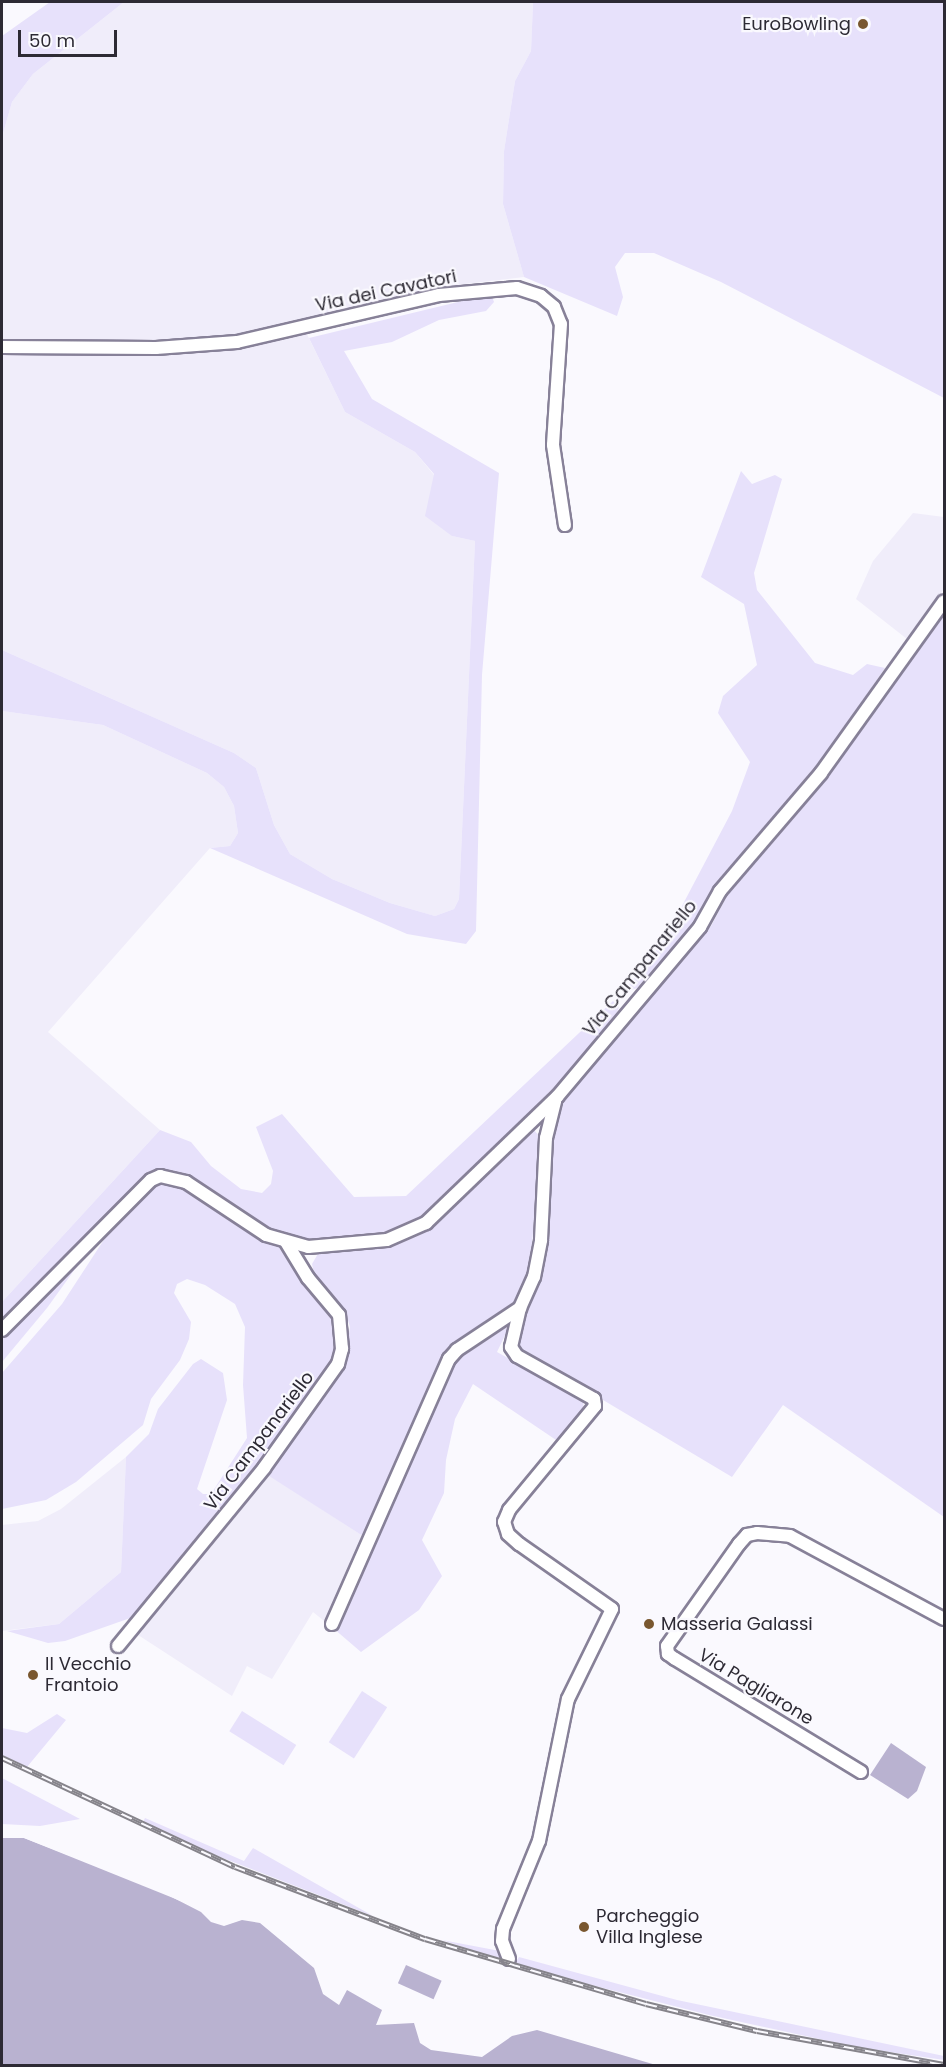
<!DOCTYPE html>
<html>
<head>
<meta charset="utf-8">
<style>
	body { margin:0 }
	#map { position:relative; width:946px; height:2067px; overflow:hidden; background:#faf9fe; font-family:Poppins,sans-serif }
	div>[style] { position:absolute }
	.built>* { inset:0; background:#f0edfa }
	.green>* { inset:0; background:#e7e1fb; transform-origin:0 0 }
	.water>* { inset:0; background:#b9b2d0; transform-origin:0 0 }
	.pier>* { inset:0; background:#faf9fe }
	.roads { filter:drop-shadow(2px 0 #878198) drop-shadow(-2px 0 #878198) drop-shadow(0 2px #878198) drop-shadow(0 -2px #878198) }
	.minor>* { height:12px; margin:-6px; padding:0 6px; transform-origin:6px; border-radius:6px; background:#fff }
	.rail>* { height:6px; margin-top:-3px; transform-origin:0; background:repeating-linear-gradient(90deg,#faf9fe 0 11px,#86848b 0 22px); box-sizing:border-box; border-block:2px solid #86848b }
	.dots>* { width:16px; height:16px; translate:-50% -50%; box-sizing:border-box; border:3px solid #faf9fe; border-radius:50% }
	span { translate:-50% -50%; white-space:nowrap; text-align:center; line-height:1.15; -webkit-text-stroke:4.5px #faf9fe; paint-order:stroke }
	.poi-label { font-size:18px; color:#2d2a34 }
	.right { translate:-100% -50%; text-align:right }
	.left { translate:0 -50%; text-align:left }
	.street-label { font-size:18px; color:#2d2a34 }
	.frame { position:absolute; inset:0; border:3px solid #2d2a34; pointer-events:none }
	.scale { position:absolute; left:18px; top:30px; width:99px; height:27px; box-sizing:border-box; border:3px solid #2d2a34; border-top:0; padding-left:8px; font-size:18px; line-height:21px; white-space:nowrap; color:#2d2a34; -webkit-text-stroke:4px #faf9fe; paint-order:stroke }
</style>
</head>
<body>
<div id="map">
	<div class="built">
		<div style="clip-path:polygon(124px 2px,533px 2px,531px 51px,515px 81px,504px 151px,503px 204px,524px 277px,456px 285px,301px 322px,345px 412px,415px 452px,434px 475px,452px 536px,475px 541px,459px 899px,454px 909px,435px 916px,390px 903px,332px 879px,290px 854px,274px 825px,256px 768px,234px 753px,2px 650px,2px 137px,12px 102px,33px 74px)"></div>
		<div style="clip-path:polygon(913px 513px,944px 517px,944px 589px,907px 639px,856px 599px,873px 561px)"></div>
		<div style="clip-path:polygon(2px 711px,103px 725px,207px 773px,224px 787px,234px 806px,238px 833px,230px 846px,210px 848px,48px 1032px,160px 1130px,2px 1302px)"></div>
		<div style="clip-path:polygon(126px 1457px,121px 1572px,59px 1624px,2px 1631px,2px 1525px,38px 1521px,61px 1509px)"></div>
		<div style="clip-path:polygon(266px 1473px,366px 1538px,328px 1624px,313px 1612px,272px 1679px,247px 1666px,232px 1696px,135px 1633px)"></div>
	</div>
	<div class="green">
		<div style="clip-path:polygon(50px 2px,124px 2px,33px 74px,12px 102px,2px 137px,2px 36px)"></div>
		<div style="clip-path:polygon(533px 2px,944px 2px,944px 398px,721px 282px,654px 253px,625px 253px,615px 267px,623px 297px,617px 316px,524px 277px,503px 204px,504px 151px,515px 81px,531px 51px)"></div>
		<div style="clip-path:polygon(491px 294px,494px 302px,486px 311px,439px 320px,392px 342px,344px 351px,372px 399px,499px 473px,482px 675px,476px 931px,466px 944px,407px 934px,210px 848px,230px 846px,238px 833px,234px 806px,224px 787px,207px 773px,103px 725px,2px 711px,2px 650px,234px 753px,256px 768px,274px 825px,290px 854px,332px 879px,390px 903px,435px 916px,454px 909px,459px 899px,475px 541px,452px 536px,425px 516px,434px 474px,415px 452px,345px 412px,309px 338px)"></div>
		<div style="clip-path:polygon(741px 471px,752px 484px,775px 475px,782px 479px,754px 573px,757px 590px,815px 663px,853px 675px,867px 664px,885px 668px,817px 768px,720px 882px,695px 921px,637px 988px,629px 991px,626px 988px,663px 942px,732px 811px,750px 762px,718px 713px,723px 696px,757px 665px,744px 604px,701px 577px)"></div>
		<div style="clip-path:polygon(944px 608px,944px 1517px,783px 1405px,732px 1477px,521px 1351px,517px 1345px,517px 1332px,545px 1253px,553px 1137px,566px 1093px,711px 926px,738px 875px)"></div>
		<div style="clip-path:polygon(613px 1001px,619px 1007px,616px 1015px,539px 1106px,445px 1200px,414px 1224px,372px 1236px,317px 1241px,280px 1235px,252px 1223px,185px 1176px,159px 1169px,2px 1326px,2px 1302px,160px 1130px,191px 1142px,211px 1166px,241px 1189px,262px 1193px,271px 1184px,273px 1171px,256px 1127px,282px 1114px,354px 1197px,406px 1196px)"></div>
		<div style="clip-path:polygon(534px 1130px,541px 1138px,529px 1279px,520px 1299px,449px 1347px,366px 1538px,266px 1474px,345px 1361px,350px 1327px,345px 1310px,315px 1278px,312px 1264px,319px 1252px,366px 1249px,428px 1228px)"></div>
		<div style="clip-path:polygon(159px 1183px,192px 1191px,242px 1229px,278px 1245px,324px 1305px,338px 1329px,340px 1346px,288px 1429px,136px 1616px,65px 1641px,48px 1643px,7px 1631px,59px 1624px,121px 1572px,126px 1457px,149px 1434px,158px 1409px,193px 1364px,201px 1359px,223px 1373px,227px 1400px,197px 1489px,203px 1494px,211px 1494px,247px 1438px,243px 1385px,245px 1327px,235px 1304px,205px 1285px,187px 1279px,177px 1284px,174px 1293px,191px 1322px,189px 1339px,180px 1360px,151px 1399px,143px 1425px,76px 1482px,46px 1500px,2px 1509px,2px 1373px,62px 1304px,107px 1235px,151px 1186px)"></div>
		<div style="clip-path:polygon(93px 1244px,47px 1308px,2px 1362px,2px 1336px)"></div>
		<div style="clip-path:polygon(510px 1325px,497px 1352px,583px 1400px,584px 1410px,559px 1442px,473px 1384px,455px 1419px,446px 1460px,444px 1493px,422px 1540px,442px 1576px,419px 1610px,361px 1652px,333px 1628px,380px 1532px,409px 1455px,456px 1360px)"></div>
		<div style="left:362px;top:1691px;width:30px;height:61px;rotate:33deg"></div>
		<div style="left:242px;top:1711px;width:64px;height:24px;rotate:32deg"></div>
		<div style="clip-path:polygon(57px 1714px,66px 1720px,27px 1767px,2px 1755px,2px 1728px,27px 1733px)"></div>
		<div style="clip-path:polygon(2px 1778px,80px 1819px,40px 1826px,2px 1824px)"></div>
		<div style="clip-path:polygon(145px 1818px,244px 1861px,253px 1848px,373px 1916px,202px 1850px,142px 1824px)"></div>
		<div style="clip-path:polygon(442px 1940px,500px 1951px,502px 1957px,516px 1962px,519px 1957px,677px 2000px,944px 2056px,944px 2060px,856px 2047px,709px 2015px,529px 1969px)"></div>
	</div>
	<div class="water">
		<div style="clip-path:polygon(891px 1743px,926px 1767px,917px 1791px,908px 1799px,870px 1775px)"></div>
		<div style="clip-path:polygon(2px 1838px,24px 1838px,158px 1890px,201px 1912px,211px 1922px,224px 1926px,242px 1920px,260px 1923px,314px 1968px,323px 1994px,339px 2005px,347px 1990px,382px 2010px,376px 2025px,414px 2023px,420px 2043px,431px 2050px,482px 2057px,512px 2036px,537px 2030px,656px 2065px,2px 2065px)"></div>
		<div style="left:406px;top:1965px;width:39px;height:20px;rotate:24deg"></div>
	</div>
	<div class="pier">
		<div style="clip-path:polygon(27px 1836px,159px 1887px,203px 1910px,24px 1838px)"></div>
	</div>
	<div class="roads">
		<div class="minor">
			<div style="left:2px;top:347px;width:154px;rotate:0.4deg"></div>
			<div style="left:156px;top:348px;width:81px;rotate:-4.2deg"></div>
			<div style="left:237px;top:342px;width:207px;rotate:-13.1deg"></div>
			<div style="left:439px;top:295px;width:78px;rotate:-5.1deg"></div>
			<div style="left:517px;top:288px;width:25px;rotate:18deg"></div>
			<div style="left:541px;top:296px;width:17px;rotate:40deg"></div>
			<div style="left:554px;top:307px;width:18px;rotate:68deg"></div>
			<div style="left:561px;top:324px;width:121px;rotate:93.8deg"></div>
			<div style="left:553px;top:445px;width:81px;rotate:81.5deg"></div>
			<div style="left:2px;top:1330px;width:211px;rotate:-45.2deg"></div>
			<div style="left:151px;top:1180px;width:10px;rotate:-24deg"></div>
			<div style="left:160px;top:1176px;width:27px;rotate:13deg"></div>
			<div style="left:186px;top:1182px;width:96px;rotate:33.5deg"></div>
			<div style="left:266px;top:1235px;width:44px;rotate:15.9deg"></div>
			<div style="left:308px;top:1247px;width:79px;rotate:-5.1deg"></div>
			<div style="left:387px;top:1240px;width:43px;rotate:-23.6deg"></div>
			<div style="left:426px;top:1223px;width:182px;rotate:-43.9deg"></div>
			<div style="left:557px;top:1097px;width:222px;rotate:-49.9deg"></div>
			<div style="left:700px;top:927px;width:41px;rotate:-60.9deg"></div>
			<div style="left:720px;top:891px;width:155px;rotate:-49.4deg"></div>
			<div style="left:821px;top:773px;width:211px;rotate:-54.4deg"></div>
			<div style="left:332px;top:1624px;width:290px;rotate:-66.2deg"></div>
			<div style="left:449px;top:1359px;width:12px;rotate:-48deg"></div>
			<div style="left:457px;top:1350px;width:76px;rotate:-33.7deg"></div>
			<div style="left:118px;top:1646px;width:230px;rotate:-50.6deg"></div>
			<div style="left:264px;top:1468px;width:128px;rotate:-54.6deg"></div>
			<div style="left:338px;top:1364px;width:16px;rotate:-75deg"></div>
			<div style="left:342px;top:1349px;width:34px;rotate:-95deg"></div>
			<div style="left:339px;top:1315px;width:48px;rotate:-130deg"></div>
			<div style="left:308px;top:1278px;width:42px;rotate:-121.4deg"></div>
			<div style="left:861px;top:1772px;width:218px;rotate:-148.7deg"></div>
			<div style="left:675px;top:1659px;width:9px;rotate:-144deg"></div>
			<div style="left:668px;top:1654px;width:8px;rotate:-97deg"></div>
			<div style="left:667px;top:1646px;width:125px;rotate:-54.8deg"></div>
			<div style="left:739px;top:1544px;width:12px;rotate:-48deg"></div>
			<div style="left:747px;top:1535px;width:10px;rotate:-11deg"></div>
			<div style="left:757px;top:1533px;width:33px;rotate:5deg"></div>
			<div style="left:790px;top:1536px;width:175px;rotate:28.3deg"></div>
			<div style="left:509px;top:1959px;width:19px;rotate:-111deg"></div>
			<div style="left:502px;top:1941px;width:12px;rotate:-85deg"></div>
			<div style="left:503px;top:1929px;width:95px;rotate:-67.8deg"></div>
			<div style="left:539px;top:1841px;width:145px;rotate:-78.5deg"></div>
			<div style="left:568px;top:1699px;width:100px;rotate:-63.9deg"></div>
			<div style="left:612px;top:1609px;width:113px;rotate:-145deg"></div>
			<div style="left:519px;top:1544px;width:15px;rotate:-138deg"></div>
			<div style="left:508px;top:1534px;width:13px;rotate:-108deg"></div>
			<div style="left:504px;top:1522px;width:13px;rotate:-67deg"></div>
			<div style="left:509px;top:1510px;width:135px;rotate:-50.4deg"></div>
			<div style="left:595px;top:1406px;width:7px;rotate:-98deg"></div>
			<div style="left:594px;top:1399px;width:88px;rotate:-150.8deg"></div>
			<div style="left:517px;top:1356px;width:11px;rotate:-124deg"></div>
			<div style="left:511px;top:1347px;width:40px;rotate:-77deg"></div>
			<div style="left:520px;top:1308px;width:34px;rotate:-66deg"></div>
			<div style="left:534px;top:1277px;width:38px;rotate:-79deg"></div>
			<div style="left:541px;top:1240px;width:102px;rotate:-87.2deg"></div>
			<div style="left:546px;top:1138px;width:38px;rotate:-76deg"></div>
		</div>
	</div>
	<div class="rail">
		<div style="left:2px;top:1758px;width:257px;rotate:25.1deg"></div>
		<div style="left:235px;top:1867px;width:203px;rotate:20.8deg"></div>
		<div style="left:425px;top:1939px;width:230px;rotate:16.4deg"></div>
		<div style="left:646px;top:2004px;width:114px;rotate:13.7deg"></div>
		<div style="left:757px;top:2031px;width:190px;rotate:10.3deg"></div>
	</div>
	<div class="dots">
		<div style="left:863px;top:24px;background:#79572f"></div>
		<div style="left:649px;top:1624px;background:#79572f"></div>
		<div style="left:33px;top:1675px;background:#79572f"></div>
		<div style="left:584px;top:1927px;background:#79572f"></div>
	</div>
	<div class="poi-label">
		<span class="right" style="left:851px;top:24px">EuroBowling</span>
		<span class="left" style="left:661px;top:1624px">Masseria Galassi</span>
		<span class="left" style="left:45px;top:1675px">Il Vecchio<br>Frantoio</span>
		<span class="left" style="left:596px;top:1927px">Parcheggio<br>Villa Inglese</span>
	</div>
	<div class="street-label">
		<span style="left:386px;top:291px;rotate:-12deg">Via dei Cavatori</span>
		<span style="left:640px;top:968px;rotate:-51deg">Via Campanariello</span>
		<span style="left:259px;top:1441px;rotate:-53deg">Via Campanariello</span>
		<span style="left:756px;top:1687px;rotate:31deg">Via Pagliarone</span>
	</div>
	<div class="frame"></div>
	<div class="scale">50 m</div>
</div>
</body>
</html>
